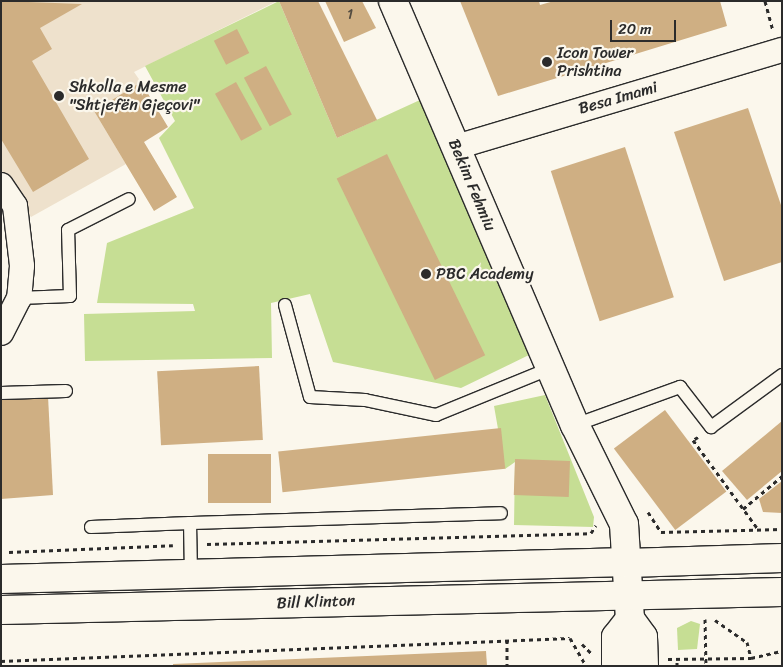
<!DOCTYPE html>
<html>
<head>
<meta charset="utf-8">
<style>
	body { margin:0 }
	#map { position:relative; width:783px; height:667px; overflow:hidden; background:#fbf7ec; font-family:Sriracha,sans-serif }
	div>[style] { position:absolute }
	.built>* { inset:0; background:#eee1cc }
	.green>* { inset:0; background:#c6de94 }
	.building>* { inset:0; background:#cfaf83; transform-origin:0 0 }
	.path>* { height:3px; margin-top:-1.5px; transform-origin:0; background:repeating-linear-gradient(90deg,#2b2b2b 0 4px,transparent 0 8px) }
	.roads { filter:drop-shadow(1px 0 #2b2b2b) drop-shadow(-1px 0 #2b2b2b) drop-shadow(0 1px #2b2b2b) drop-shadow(0 -1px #2b2b2b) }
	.lane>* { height:12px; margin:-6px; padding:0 6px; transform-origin:6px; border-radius:6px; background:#fbf7ec }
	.street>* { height:24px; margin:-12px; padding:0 12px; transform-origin:12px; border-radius:12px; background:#fbf7ec }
	.secondary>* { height:28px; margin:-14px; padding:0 14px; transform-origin:14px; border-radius:14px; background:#fbf7ec }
	.primary>* { height:28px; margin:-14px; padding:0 14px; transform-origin:14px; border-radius:14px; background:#fbf7ec }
	.dots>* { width:14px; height:14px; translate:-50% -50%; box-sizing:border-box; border:2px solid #fbf7ec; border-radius:50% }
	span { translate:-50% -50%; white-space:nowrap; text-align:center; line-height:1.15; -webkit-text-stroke:4.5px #fbf7ec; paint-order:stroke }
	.number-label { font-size:14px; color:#544c41 }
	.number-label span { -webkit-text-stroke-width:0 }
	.poi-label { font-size:16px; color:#2b2b2b }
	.left { translate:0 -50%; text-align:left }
	.street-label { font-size:16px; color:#2b2b2b }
	.frame { position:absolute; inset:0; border:2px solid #2b2b2b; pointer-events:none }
	.scale { position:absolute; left:610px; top:20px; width:66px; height:22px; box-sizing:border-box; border:2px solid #2b2b2b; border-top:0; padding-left:6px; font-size:15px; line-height:18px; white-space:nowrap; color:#2b2b2b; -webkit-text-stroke:4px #fbf7ec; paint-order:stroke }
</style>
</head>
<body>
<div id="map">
	<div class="built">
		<div style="clip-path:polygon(1px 1px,277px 1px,134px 72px,141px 82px,94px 111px,126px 164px,31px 217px,1px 174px)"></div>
	</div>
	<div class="green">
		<div style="clip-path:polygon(279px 1px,337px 138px,420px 100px,533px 353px,461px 388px,333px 362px,310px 294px,271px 303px,272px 358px,85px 361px,84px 314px,195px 311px,193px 304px,97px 303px,107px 243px,194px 208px,159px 138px,175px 121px,145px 66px)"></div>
		<div style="clip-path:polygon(545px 395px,594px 517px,593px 527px,514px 525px,515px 462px,505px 469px,494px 406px)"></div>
		<div style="clip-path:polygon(691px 621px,700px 624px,697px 649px,678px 650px,677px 628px)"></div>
	</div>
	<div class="building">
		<div style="clip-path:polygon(1px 1px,82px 4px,40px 28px,52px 49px,32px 61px,89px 159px,33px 192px,1px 139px)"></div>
		<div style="clip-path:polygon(279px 1px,318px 1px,377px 120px,337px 138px)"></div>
		<div style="clip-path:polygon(325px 1px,362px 1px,376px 28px,344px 42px)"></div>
		<div style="clip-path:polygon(460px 1px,539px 1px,540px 5px,554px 1px,720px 1px,727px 26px,498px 96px)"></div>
		<div style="left:237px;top:29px;width:27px;height:26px;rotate:63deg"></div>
		<div style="left:266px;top:66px;width:55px;height:25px;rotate:62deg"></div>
		<div style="clip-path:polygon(141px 82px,168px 127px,144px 142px,177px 197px,154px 211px,94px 111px)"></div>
		<div style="left:236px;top:82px;width:54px;height:24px;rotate:61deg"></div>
		<div style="clip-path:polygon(748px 108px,782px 208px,782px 262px,724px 281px,674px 132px)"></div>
		<div style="left:625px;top:147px;width:158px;height:78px;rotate:72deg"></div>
		<div style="left:387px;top:154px;width:224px;height:56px;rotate:64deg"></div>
		<div style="left:259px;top:366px;width:74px;height:102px;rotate:87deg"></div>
		<div style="clip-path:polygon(1px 394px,48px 396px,53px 495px,1px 499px)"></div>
		<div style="left:665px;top:410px;width:102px;height:64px;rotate:53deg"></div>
		<div style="clip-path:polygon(782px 421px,782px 471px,747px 500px,722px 471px)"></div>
		<div style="left:501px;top:428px;width:41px;height:224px;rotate:84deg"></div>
		<div style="left:208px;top:454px;width:63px;height:49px"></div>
		<div style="left:570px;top:461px;width:36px;height:55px;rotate:92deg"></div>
		<div style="clip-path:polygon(782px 481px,782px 513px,763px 512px,759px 499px)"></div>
		<div style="clip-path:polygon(486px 651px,487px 666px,173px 666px,173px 664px)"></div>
	</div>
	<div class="path">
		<div style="left:765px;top:1px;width:30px;rotate:75deg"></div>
		<div style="left:698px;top:437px;width:6px;rotate:149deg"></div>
		<div style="left:693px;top:440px;width:110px;rotate:53.9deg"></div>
		<div style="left:743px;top:509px;width:51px;rotate:-40.2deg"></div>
		<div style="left:648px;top:512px;width:24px;rotate:57deg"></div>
		<div style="left:661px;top:532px;width:121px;rotate:-1.4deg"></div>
		<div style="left:207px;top:544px;width:384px;rotate:-1.6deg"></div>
		<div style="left:591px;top:533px;width:9px;rotate:-58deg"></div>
		<div style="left:9px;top:552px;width:164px;rotate:-2.4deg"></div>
		<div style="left:705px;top:619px;width:47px;rotate:88.8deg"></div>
		<div style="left:715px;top:620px;width:39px;rotate:35deg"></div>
		<div style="left:747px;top:642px;width:16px;rotate:76deg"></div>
		<div style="left:507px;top:640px;width:26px;rotate:90deg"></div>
		<div style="left:582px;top:644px;width:14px;rotate:45deg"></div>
		<div style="left:668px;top:659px;width:83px;rotate:-0.7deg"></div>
		<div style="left:751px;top:658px;width:32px;rotate:-13deg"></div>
		<div style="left:1px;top:661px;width:569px;rotate:-2.31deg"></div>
		<div style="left:570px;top:638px;width:32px;rotate:60deg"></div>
		<div style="left:677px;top:666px;width:7px;rotate:-90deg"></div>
	</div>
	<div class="roads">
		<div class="lane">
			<div style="left:19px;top:298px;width:51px;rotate:-2.2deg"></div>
			<div style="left:70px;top:296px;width:66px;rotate:-91.7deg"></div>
			<div style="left:68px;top:230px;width:68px;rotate:-26.9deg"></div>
			<div style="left:285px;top:305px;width:95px;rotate:74.8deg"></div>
			<div style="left:310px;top:397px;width:55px;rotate:3.1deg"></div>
			<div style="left:365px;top:400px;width:73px;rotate:11.9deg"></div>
			<div style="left:436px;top:415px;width:124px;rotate:-22.2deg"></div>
			<div style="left:1px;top:393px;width:65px;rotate:-1.8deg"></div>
			<div style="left:575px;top:425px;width:112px;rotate:-19.9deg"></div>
			<div style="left:680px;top:387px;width:51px;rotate:52.2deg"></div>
			<div style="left:711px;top:427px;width:88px;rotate:-36.2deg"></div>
			<div style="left:91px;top:527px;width:99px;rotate:-2.3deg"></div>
			<div style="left:191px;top:574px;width:51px;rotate:-91.1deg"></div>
			<div style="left:190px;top:523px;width:311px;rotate:-1.8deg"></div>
		</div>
		<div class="street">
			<div style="left:456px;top:147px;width:340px;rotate:-16.6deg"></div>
			<div style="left:1px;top:185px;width:25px;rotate:56deg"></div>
			<div style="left:15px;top:206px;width:60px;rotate:83.3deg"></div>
			<div style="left:22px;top:266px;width:32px;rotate:95deg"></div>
			<div style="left:19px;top:298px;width:39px;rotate:117deg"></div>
		</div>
		<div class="secondary">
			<div style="left:393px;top:1px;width:461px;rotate:66.8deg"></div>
			<div style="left:575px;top:425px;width:110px;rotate:63.7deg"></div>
			<div style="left:624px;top:524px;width:95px;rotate:86.4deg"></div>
			<div style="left:630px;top:619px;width:22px;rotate:54deg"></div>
			<div style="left:643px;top:637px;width:29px;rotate:88deg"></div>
			<div style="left:616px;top:666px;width:29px;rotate:-90deg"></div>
			<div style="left:616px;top:637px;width:23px;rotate:-52deg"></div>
		</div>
		<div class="primary">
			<div style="left:628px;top:563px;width:154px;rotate:-1.9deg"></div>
			<div style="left:1px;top:579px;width:627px;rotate:-1.55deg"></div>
			<div style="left:1px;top:610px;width:781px;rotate:-1.32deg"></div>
		</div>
	</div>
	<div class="dots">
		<div style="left:547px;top:62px;background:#2b2b2b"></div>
		<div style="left:59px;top:96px;background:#2b2b2b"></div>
		<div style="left:426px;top:274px;background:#2b2b2b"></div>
	</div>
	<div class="number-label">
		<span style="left:350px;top:15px">1</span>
	</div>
	<div class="poi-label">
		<span class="left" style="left:557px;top:62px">Icon Tower<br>Prishtina</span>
		<span class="left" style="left:69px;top:96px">Shkolla e Mesme<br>"Shtjefën Gjeçovi"</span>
		<span class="left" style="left:436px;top:274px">PBC Academy</span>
	</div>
	<div class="street-label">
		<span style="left:618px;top:98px;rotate:-16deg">Besa Imami</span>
		<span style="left:472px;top:185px;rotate:67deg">Bekim Fehmiu</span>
		<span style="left:316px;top:602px;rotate:-2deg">Bill Klinton</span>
	</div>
	<div class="frame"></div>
	<div class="scale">20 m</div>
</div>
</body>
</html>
